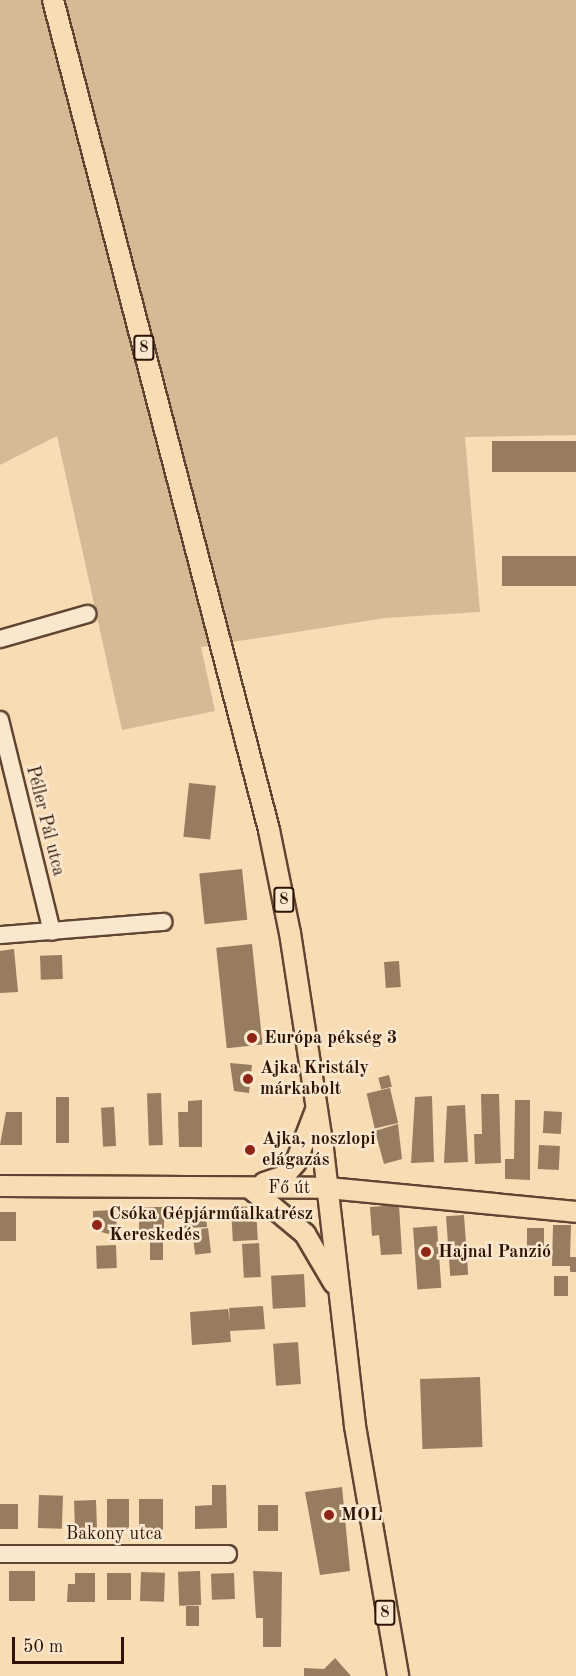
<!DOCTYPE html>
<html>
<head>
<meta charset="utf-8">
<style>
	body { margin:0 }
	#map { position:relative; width:576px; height:1676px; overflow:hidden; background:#f8dcb4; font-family:"Old Standard TT",serif }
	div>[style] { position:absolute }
	.green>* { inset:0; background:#d6ba96 }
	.building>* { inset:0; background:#977c60; transform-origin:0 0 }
	.roads { filter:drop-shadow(2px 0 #604532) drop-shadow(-2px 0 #604532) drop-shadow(0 2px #604532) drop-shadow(0 -2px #604532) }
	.minor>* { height:16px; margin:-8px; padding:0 8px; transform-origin:8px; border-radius:8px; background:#fae8ce }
	.major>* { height:20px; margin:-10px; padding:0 10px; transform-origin:10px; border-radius:10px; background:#f8dcb4 }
	.dots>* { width:16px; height:16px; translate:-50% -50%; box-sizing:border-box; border:3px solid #fae8ce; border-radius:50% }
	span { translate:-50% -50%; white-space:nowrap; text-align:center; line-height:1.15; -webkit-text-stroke:5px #fae8ce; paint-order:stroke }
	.shield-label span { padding:2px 4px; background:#fae8ce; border:2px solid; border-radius:4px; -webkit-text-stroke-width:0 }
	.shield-label { font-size:16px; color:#2e1306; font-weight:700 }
	.street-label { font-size:18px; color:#2e1306 }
	.poi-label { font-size:18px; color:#2e1306; font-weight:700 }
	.left { translate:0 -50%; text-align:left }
	.scale { position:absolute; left:12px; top:1637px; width:112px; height:27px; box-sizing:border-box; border:3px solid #2e1306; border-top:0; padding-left:8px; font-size:18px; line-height:21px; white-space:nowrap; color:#2e1306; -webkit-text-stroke:4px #fae8ce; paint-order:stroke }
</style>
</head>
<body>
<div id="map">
	<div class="green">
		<div style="clip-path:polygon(0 0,576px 0,576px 435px,465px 437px,480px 612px,385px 618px,201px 647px,215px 711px,122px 730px,57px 436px,0 465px)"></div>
	</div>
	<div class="building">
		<div style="left:576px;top:441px;width:31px;height:84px;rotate:90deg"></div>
		<div style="left:576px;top:556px;width:30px;height:74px;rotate:90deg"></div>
		<div style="left:189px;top:783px;width:27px;height:54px;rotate:6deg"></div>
		<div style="left:242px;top:869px;width:51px;height:43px;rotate:84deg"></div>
		<div style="left:252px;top:944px;width:101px;height:36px;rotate:84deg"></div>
		<div style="clip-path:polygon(14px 949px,18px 992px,0 993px,0 951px)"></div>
		<div style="left:62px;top:955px;width:24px;height:22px;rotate:88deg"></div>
		<div style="left:399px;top:961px;width:26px;height:15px;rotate:86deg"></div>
		<div style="clip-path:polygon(230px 1063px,252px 1065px,249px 1093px,234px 1091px)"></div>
		<div style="left:389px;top:1075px;width:12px;height:11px;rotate:76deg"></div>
		<div style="left:390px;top:1088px;width:36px;height:24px;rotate:77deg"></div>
		<div style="left:161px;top:1093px;width:52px;height:14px;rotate:88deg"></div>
		<div style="clip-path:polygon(481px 1094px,499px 1094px,501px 1163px,475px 1164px,474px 1134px,482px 1134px)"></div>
		<div style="clip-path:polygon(432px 1096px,434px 1162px,411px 1163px,415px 1097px)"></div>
		<div style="left:56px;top:1097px;width:13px;height:46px"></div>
		<div style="clip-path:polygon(202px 1100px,202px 1147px,179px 1147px,178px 1112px,188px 1112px,188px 1101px)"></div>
		<div style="clip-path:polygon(515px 1100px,530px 1100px,530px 1180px,505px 1179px,505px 1159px,514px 1159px)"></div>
		<div style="clip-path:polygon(465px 1105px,468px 1162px,444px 1163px,447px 1106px)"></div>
		<div style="left:114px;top:1107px;width:39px;height:13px;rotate:87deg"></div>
		<div style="left:544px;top:1111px;width:18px;height:22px;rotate:3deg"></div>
		<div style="clip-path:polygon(6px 1112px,22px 1112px,22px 1145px,0 1145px)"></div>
		<div style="clip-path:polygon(398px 1124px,402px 1159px,384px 1164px,375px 1131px)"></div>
		<div style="left:539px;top:1145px;width:21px;height:24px;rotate:3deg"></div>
		<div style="clip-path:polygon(399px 1205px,402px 1254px,381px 1255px,379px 1235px,372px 1236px,370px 1207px)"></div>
		<div style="left:256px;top:1206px;width:34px;height:25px;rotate:87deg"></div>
		<div style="left:164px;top:1207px;width:30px;height:25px;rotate:90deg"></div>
		<div style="left:206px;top:1208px;width:19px;height:24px;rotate:87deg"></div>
		<div style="clip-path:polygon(116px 1210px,117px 1236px,93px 1230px,93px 1211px)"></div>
		<div style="left:0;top:1212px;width:16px;height:29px"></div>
		<div style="left:464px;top:1215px;width:60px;height:18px;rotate:86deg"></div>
		<div style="clip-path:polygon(553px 1225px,571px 1225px,570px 1257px,576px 1257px,576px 1272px,570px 1272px,570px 1266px,552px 1266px)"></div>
		<div style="left:437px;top:1226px;width:62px;height:24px;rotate:86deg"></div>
		<div style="left:208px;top:1228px;width:25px;height:16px;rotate:83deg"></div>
		<div style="left:527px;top:1228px;width:17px;height:30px"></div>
		<div style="left:150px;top:1239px;width:13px;height:21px"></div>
		<div style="left:259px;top:1243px;width:34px;height:17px;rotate:87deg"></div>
		<div style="left:116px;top:1245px;width:23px;height:20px;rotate:88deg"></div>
		<div style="left:304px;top:1274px;width:33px;height:33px;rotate:87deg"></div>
		<div style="left:554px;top:1276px;width:14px;height:20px"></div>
		<div style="clip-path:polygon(263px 1306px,265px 1329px,230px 1331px,231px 1342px,192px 1345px,190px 1312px,228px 1309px,230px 1322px,229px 1308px)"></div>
		<div style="left:298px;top:1342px;width:42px;height:25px;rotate:86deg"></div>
		<div style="left:480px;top:1377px;width:70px;height:60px;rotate:88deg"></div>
		<div style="clip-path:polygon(212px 1485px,226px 1485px,227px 1528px,195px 1529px,195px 1506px,212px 1505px)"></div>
		<div style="clip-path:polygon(342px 1487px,350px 1571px,320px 1575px,305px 1492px)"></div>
		<div style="left:39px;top:1495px;width:24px;height:33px;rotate:2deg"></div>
		<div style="left:107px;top:1499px;width:22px;height:30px"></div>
		<div style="left:139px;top:1499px;width:24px;height:31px"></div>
		<div style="left:96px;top:1500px;width:28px;height:22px;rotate:88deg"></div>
		<div style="left:0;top:1504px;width:18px;height:25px"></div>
		<div style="left:278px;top:1505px;width:26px;height:20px;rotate:90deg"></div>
		<div style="left:9px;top:1571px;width:26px;height:30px"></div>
		<div style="left:200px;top:1571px;width:34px;height:22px;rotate:88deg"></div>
		<div style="clip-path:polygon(253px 1571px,282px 1572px,281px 1647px,263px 1647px,263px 1618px,256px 1618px)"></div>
		<div style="left:141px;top:1572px;width:24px;height:29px;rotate:2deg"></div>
		<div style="clip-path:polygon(75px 1573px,95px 1573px,95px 1602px,67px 1602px,68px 1584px,75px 1584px)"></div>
		<div style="left:107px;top:1573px;width:24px;height:27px"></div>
		<div style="left:234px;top:1573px;width:26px;height:23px;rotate:88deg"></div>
		<div style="left:186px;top:1606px;width:13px;height:20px"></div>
		<div style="clip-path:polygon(335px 1658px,351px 1676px,304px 1676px,304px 1668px,324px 1669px)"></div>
	</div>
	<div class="roads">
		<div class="minor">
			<div style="left:0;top:639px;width:91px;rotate:-16deg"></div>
			<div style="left:0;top:720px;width:218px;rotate:76.2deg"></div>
			<div style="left:0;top:935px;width:164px;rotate:-4.6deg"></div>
			<div style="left:0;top:1554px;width:228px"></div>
		</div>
		<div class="major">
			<div style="left:53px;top:0;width:858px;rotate:75.41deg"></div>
			<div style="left:269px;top:830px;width:105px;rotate:78.5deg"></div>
			<div style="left:290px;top:933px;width:219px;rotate:81.3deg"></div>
			<div style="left:323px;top:1149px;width:279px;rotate:83.4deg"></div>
			<div style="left:355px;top:1426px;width:254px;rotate:80.2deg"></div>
			<div style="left:264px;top:1183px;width:21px;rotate:-19deg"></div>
			<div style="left:284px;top:1176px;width:18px;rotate:-49deg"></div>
			<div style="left:296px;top:1162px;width:56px;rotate:-69deg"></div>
			<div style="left:0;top:1186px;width:328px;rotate:0.3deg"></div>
			<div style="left:328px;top:1188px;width:249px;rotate:5.5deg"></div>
			<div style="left:250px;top:1188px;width:72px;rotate:39.9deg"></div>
			<div style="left:305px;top:1234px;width:57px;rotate:59.4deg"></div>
		</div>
	</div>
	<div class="dots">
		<div style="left:252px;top:1038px;background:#8f2418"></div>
		<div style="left:248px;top:1079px;background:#8f2418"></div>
		<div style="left:250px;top:1150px;background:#8f2418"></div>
		<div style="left:97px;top:1225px;background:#8f2418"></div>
		<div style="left:426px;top:1252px;background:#8f2418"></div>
		<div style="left:329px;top:1515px;background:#8f2418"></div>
	</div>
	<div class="shield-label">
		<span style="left:144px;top:348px">8</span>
		<span style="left:284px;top:900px">8</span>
		<span style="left:385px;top:1613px">8</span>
	</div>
	<div class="street-label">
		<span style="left:45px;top:821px;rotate:76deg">Péller Pál utca</span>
		<span style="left:289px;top:1188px">Fő út</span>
		<span style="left:114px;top:1534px">Bakony utca</span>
	</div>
	<div class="poi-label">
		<span class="left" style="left:264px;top:1038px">Európa pékség 3</span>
		<span class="left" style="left:260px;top:1079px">Ajka Kristály<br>márkabolt</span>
		<span class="left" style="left:262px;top:1150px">Ajka, noszlopi<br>elágazás</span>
		<span class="left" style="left:109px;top:1225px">Csóka Gépjárműalkatrész<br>Kereskedés</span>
		<span class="left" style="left:438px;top:1252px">Hajnal Panzió</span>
		<span class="left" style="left:341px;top:1515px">MOL</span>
	</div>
	<div class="scale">50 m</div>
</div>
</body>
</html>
